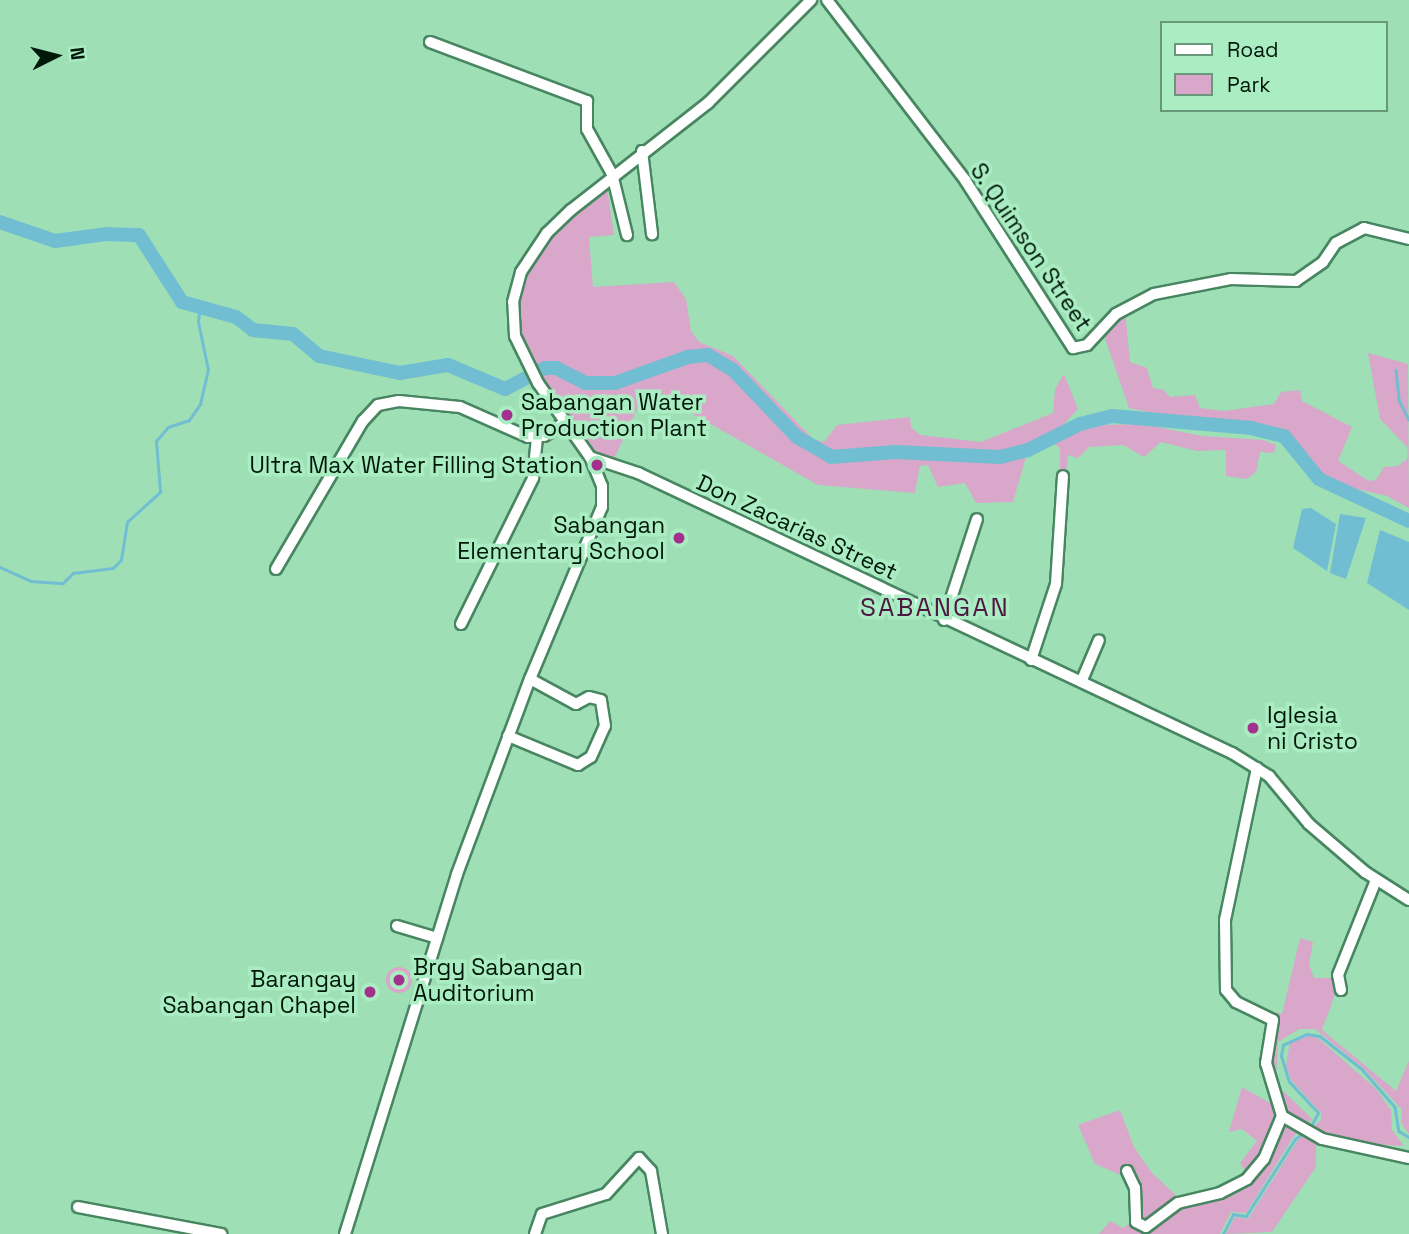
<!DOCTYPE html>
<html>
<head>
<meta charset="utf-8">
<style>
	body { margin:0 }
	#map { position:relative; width:1409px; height:1234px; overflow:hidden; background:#9edfb6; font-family:"Space Grotesk",sans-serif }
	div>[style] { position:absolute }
	.green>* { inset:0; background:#d8a7ca }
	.round { border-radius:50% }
	.water>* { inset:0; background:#71bed2 }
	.stream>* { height:2.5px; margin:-1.25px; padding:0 1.25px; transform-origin:1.25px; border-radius:1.25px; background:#71bed2 }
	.river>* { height:14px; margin:-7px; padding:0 7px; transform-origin:7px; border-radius:7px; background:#71bed2 }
	.roads { filter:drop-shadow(2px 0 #478661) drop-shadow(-2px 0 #478661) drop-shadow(0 2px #478661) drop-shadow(0 -2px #478661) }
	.minor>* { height:10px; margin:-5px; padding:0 5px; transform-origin:5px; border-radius:5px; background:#fff }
	.dots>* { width:19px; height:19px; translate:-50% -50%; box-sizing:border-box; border:4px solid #abedc3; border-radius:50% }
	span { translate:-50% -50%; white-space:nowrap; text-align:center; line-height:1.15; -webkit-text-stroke:7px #abedc3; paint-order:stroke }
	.street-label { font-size:23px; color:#00180a }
	.poi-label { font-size:23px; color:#00180a }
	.left { translate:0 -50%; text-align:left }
	.right { translate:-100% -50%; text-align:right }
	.quarter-label { font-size:26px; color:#4d1742; letter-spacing:2px }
	.legend { position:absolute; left:1160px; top:21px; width:228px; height:91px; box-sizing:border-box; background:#abedc3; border:2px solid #679879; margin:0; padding:9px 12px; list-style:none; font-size:21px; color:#00180a }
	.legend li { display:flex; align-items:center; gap:14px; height:35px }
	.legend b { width:35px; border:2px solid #679879 }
	.north { position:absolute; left:21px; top:21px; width:70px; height:70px; -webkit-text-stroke:5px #abedc3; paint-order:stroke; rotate:84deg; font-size:19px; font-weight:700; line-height:28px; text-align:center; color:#00180a }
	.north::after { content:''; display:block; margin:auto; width:24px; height:32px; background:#00180a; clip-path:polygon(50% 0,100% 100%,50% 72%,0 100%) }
</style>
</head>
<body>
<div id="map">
	<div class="green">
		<div style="clip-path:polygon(606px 180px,614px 235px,589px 237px,593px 287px,674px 282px,686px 299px,691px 331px,699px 342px,733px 356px,813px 439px,824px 442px,837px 425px,910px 417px,911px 427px,920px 435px,981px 442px,1053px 413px,1055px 389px,1064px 374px,1078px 409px,1051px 438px,1097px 425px,1142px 424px,1202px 436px,1263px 440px,1276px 445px,1274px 453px,1260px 452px,1256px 472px,1247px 479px,1226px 476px,1226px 450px,1197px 451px,1161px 442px,1144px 457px,1123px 445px,1089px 447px,1078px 458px,1068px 455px,1064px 488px,1060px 487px,1060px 448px,1049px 440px,1028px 450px,1013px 502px,976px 503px,965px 483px,938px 487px,928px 465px,920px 466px,915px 493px,818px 485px,684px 409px,638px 407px,613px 461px,585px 453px,516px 346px,513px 290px,541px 242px)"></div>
		<div style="clip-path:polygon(1125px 310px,1130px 362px,1147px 368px,1153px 388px,1164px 390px,1170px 397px,1195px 395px,1200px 408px,1224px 411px,1274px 404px,1281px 392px,1300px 390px,1302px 401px,1352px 427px,1338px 461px,1369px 481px,1376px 480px,1384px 467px,1398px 466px,1407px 459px,1408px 448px,1380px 419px,1368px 353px,1408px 364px,1409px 508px,1387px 496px,1319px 480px,1297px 443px,1270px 426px,1250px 422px,1210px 425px,1129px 408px,1101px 327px)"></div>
		<div style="clip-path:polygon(1300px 938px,1313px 942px,1309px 964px,1314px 978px,1341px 978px,1322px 1030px,1396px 1091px,1409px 1061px,1409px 1134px,1401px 1123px,1402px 1110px,1394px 1101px,1363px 1068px,1315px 1029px,1299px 1029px,1278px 1042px,1276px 1077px,1271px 1077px,1276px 1025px,1260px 1009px,1282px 1014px)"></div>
		<div class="round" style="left:386px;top:967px;width:26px;height:26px"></div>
		<div style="clip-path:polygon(1308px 1036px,1318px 1038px,1375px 1088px,1391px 1110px,1392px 1130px,1404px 1146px,1368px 1144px,1322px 1134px,1316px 1142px,1316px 1167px,1272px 1232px,1226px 1234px,1235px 1217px,1248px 1219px,1298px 1140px,1321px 1120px,1321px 1113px,1291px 1080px,1286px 1065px,1290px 1042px)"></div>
		<div style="clip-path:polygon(1242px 1087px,1270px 1103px,1280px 1088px,1312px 1119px,1294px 1136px,1246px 1213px,1231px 1212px,1220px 1234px,1099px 1234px,1110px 1221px,1123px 1228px,1132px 1222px,1130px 1179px,1095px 1164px,1078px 1125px,1120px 1110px,1134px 1147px,1152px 1173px,1180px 1199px,1191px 1198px,1250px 1178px,1240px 1163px,1257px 1141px,1242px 1129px,1229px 1132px)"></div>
	</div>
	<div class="water">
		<div style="clip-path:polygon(1311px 508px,1336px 524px,1327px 571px,1293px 548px,1302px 509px)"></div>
		<div style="clip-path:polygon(1340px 514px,1366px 518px,1346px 579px,1330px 573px)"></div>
		<div style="clip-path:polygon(1380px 530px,1409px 542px,1409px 610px,1367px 583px)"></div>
	</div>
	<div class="stream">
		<div style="left:1396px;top:370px;width:30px;rotate:84deg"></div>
		<div style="left:1399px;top:400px;width:22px;rotate:63deg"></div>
		<div style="left:0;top:567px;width:34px;rotate:24deg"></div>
		<div style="left:31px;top:581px;width:32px;rotate:4deg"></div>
		<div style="left:63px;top:583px;width:14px;rotate:-45deg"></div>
		<div style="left:73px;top:573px;width:40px;rotate:-7.1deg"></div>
		<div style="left:113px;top:568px;width:11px;rotate:-45deg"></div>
		<div style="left:121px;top:560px;width:38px;rotate:-81deg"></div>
		<div style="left:127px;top:522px;width:45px;rotate:-42.3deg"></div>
		<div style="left:160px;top:492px;width:51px;rotate:-94.5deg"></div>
		<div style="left:156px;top:441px;width:18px;rotate:-49deg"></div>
		<div style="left:168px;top:427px;width:22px;rotate:-18deg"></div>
		<div style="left:189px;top:420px;width:19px;rotate:-55deg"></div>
		<div style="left:200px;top:404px;width:35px;rotate:-77deg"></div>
		<div style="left:208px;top:370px;width:49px;rotate:-101.8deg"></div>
		<div style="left:198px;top:322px;width:9px;rotate:-84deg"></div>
		<div style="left:199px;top:313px;width:14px;rotate:-17deg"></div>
		<div style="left:1310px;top:1128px;width:17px;rotate:-62deg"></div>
		<div style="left:1318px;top:1113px;width:42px;rotate:-133.1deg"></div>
		<div style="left:1289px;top:1082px;width:27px;rotate:-107deg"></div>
		<div style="left:1281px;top:1056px;width:11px;rotate:-80deg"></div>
		<div style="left:1283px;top:1045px;width:26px;rotate:-25deg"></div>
		<div style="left:1307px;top:1034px;width:13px;rotate:9deg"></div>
		<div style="left:1320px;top:1036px;width:53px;rotate:38.2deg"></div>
		<div style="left:1362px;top:1069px;width:50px;rotate:49deg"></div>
		<div style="left:1395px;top:1107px;width:24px;rotate:81deg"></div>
		<div style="left:1399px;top:1131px;width:12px;rotate:31deg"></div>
		<div style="left:1223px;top:1234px;width:22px;rotate:-63deg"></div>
		<div style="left:1233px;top:1214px;width:13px;rotate:9deg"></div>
		<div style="left:1246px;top:1216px;width:91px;rotate:-57.5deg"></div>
		<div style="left:1295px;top:1139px;width:12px;rotate:-35deg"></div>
	</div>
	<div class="river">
		<div style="left:0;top:222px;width:58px;rotate:19.1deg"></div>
		<div style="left:55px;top:241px;width:51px;rotate:-7.8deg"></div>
		<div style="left:106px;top:234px;width:33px;rotate:2deg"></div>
		<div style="left:139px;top:235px;width:80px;rotate:57.3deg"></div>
		<div style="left:182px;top:302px;width:56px;rotate:15.5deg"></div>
		<div style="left:236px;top:317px;width:21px;rotate:37deg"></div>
		<div style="left:253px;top:330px;width:40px;rotate:5.7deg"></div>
		<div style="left:293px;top:334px;width:34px;rotate:40deg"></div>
		<div style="left:319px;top:356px;width:83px;rotate:11.9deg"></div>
		<div style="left:400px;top:373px;width:49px;rotate:-9.5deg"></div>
		<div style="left:448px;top:365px;width:62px;rotate:22.8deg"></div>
		<div style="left:505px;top:389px;width:45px;rotate:-27.7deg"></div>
		<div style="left:545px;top:368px;width:11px"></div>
		<div style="left:556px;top:368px;width:33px;rotate:27deg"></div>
		<div style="left:585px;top:383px;width:30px"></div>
		<div style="left:615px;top:383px;width:77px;rotate:-19.6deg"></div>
		<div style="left:688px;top:357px;width:20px;rotate:-6deg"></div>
		<div style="left:708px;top:355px;width:29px;rotate:31deg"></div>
		<div style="left:733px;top:370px;width:93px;rotate:46.3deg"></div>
		<div style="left:797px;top:437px;width:39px;rotate:30deg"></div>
		<div style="left:831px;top:457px;width:64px;rotate:-4.5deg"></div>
		<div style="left:895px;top:452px;width:105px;rotate:2.7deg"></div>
		<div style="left:1000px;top:457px;width:29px;rotate:-14deg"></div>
		<div style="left:1028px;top:450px;width:58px;rotate:-26.6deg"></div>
		<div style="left:1080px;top:424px;width:33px;rotate:-14deg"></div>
		<div style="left:1112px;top:416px;width:140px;rotate:4.9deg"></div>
		<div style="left:1251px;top:428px;width:34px;rotate:14deg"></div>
		<div style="left:1284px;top:436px;width:55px;rotate:50.9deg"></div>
		<div style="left:1319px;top:479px;width:99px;rotate:25deg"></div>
	</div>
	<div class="roads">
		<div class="minor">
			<div style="left:827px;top:0;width:227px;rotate:52.5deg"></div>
			<div style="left:965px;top:180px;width:200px;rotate:57.3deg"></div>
			<div style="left:1073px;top:348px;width:14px;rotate:-12deg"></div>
			<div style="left:1087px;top:345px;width:42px;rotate:-46.9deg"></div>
			<div style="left:1116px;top:314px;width:43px;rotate:-27.8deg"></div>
			<div style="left:1154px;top:294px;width:78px;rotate:-11deg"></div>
			<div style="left:1231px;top:279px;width:65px;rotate:1.8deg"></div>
			<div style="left:1296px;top:281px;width:33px;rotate:-35deg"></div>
			<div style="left:1323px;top:262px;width:23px;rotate:-56deg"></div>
			<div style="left:1336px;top:243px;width:32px;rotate:-28deg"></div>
			<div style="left:1364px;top:228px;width:46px;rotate:13.7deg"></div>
			<div style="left:430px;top:42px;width:168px;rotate:20.6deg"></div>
			<div style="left:587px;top:101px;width:28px;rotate:90deg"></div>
			<div style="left:587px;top:129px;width:51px;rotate:60.9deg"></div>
			<div style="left:612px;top:174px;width:63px;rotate:76.2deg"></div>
			<div style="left:642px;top:151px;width:84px;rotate:83.1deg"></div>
			<div style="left:590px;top:457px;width:51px;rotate:18.4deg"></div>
			<div style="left:638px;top:473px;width:657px;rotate:25.24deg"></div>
			<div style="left:1232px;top:753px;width:44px;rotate:31.9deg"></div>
			<div style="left:1269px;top:776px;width:62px;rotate:50.2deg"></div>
			<div style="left:1309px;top:824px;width:74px;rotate:40.6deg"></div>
			<div style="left:1365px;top:872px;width:52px;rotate:32.5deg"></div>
			<div style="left:276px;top:569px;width:172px;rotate:-59.6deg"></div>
			<div style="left:363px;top:421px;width:22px;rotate:-47deg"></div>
			<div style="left:378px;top:405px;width:21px;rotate:-11deg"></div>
			<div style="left:399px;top:401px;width:61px;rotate:5.6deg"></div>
			<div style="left:460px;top:407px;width:74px;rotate:23.8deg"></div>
			<div style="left:528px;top:437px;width:16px;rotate:-4deg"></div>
			<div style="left:544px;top:436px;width:27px;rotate:-33deg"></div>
			<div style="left:944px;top:620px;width:106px;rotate:-71.9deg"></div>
			<div style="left:461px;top:624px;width:163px;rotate:-63.7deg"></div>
			<div style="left:533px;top:478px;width:41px;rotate:-84.4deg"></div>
			<div style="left:1031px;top:660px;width:80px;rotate:-71.8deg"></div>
			<div style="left:1056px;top:584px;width:108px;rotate:-86.3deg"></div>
			<div style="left:1082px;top:680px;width:43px;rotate:-67deg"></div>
			<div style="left:508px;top:736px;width:76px;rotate:22.5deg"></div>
			<div style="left:578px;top:765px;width:15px;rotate:-32deg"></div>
			<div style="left:591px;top:757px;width:34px;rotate:-66deg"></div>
			<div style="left:605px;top:726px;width:26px;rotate:-99deg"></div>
			<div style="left:601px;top:700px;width:12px;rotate:-166deg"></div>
			<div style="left:589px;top:697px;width:15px;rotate:152deg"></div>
			<div style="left:576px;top:704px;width:52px;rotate:-151.5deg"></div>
			<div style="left:1257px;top:768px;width:155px;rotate:101.9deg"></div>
			<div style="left:1225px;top:920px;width:70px;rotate:89.2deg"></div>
			<div style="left:1226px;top:990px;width:16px;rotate:50deg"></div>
			<div style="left:1236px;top:1002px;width:41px;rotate:25.9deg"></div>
			<div style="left:1273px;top:1020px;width:44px;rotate:99.2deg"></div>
			<div style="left:1266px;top:1063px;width:55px;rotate:73.2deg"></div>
			<div style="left:1282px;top:1116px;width:46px;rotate:29.9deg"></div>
			<div style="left:1322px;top:1139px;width:89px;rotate:12.3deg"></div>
			<div style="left:397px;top:926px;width:42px;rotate:16.7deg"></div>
			<div style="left:1341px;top:990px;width:15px;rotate:-101deg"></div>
			<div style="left:1338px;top:975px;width:102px;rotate:-68.2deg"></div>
			<div style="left:1127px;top:1171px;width:19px;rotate:65deg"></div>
			<div style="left:1135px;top:1188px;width:34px;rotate:88deg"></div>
			<div style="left:1136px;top:1222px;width:11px;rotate:27deg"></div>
			<div style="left:1146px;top:1227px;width:40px;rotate:-37deg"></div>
			<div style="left:1178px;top:1203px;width:43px;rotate:-13.4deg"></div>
			<div style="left:1220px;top:1193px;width:30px;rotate:-27deg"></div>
			<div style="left:1247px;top:1179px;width:26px;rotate:-50deg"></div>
			<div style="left:1264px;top:1159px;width:47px;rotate:-67.3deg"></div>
			<div style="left:78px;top:1207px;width:146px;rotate:10.7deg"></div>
			<div style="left:345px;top:1234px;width:377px;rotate:-72.7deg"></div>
			<div style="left:457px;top:874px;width:208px;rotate:-69.5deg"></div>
			<div style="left:530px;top:679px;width:186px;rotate:-67.3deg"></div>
			<div style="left:602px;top:507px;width:21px;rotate:-90deg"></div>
			<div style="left:602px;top:486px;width:31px;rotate:-112deg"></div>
			<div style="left:590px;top:457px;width:90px;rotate:-125.1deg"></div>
			<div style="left:538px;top:383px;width:52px;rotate:-116.1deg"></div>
			<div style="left:515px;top:336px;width:34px;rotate:-93deg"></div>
			<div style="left:513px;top:302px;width:31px;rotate:-75deg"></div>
			<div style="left:521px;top:272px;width:47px;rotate:-56.3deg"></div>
			<div style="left:547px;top:233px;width:33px;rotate:-44deg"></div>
			<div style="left:571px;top:210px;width:174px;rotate:-38deg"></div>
			<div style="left:708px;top:103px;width:146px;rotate:-45deg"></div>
			<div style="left:535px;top:1234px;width:21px;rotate:-71deg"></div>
			<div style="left:542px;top:1214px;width:67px;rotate:-17.4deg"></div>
			<div style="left:606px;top:1194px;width:49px;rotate:-47.5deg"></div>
			<div style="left:639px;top:1158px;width:18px;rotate:47deg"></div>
			<div style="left:651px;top:1171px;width:64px;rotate:80.1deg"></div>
		</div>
	</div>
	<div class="dots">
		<div style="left:507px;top:415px;background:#a2318d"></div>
		<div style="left:597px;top:465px;background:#a2318d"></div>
		<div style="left:679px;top:538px;background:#a2318d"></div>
		<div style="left:1253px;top:728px;background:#a2318d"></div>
		<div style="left:399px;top:980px;background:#a2318d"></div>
		<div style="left:370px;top:992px;background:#a2318d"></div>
	</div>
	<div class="street-label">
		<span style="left:1031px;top:247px;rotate:56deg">S. Quimson Street</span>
		<span style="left:797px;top:527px;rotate:25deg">Don Zacarias Street</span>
	</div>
	<div class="poi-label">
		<span class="left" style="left:521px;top:415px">Sabangan Water<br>Production Plant</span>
		<span class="right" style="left:583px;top:465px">Ultra Max Water Filling Station</span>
		<span class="right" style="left:665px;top:538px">Sabangan<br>Elementary School</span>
		<span class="left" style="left:1267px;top:728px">Iglesia<br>ni Cristo</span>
		<span class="left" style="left:413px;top:980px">Brgy Sabangan<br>Auditorium</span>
		<span class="right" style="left:356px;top:992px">Barangay<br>Sabangan Chapel</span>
	</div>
	<div class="quarter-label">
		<span style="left:935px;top:608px">SABANGAN</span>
	</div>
	<ul class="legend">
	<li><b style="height:9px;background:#fff"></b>Road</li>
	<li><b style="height:19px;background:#d8a7ca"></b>Park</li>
	</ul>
	<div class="north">N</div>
</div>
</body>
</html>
